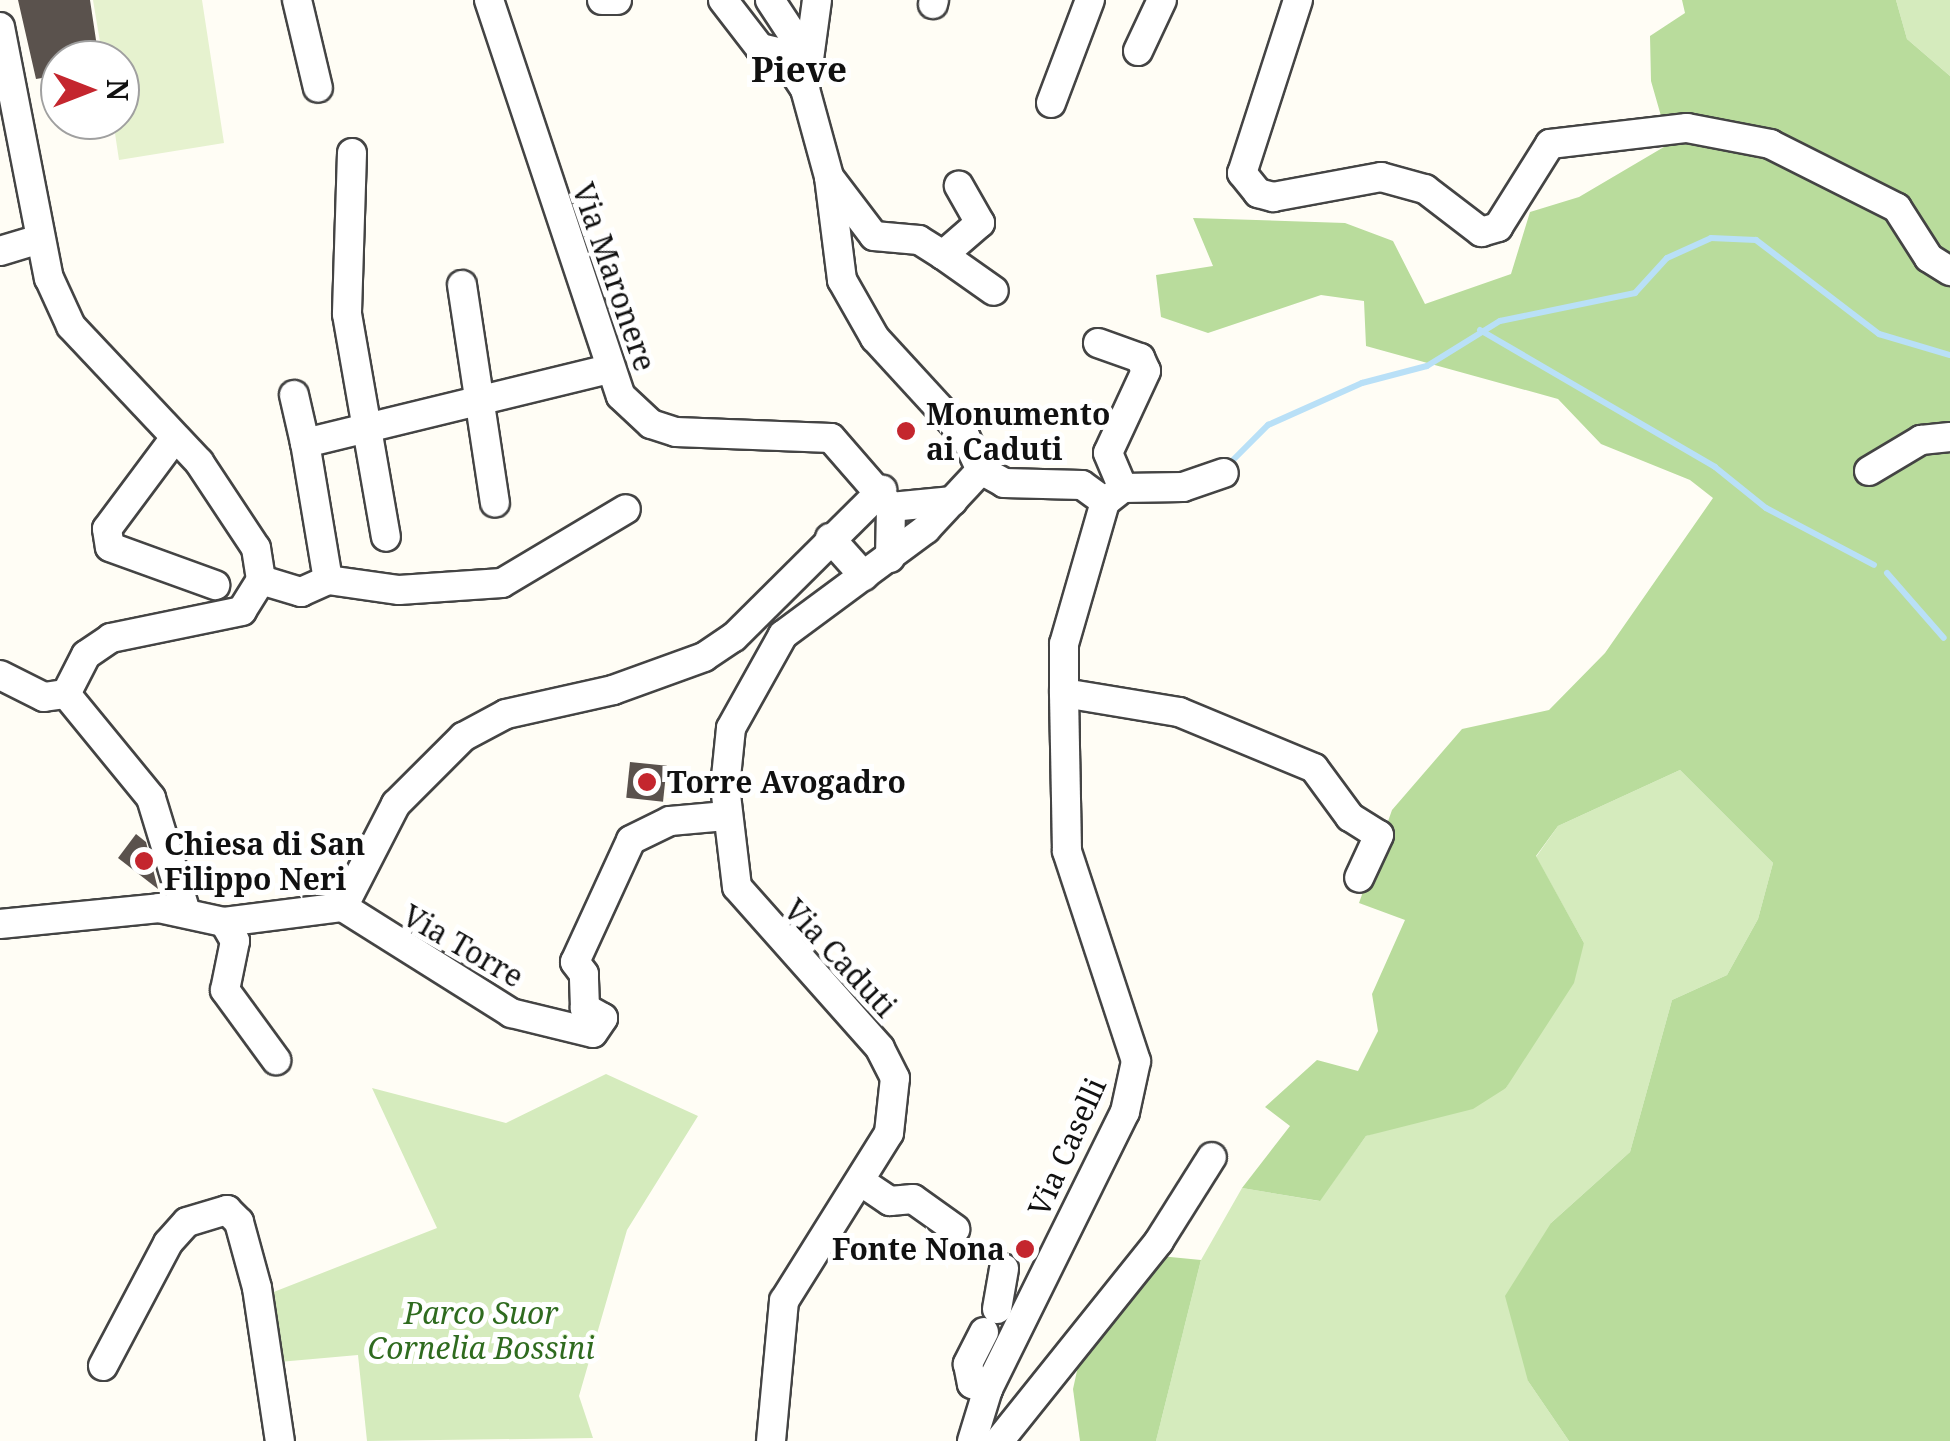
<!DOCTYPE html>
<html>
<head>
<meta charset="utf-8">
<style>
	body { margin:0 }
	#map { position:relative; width:1950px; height:1441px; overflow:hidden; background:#fffdf5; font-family:"Noto Serif",serif }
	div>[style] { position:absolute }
	.green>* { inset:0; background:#d5ebbd }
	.forest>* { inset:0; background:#b9dc9c }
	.pitch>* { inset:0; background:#e6f2cf }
	.stream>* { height:6px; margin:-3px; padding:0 3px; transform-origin:3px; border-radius:3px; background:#b9e0f7 }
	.building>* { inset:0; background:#5a524d; transform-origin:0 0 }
	.roads { filter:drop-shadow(2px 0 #444) drop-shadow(-2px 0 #444) drop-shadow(0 2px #444) drop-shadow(0 -2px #444) }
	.minor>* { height:28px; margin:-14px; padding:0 14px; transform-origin:14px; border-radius:14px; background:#fff }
	.dots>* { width:28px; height:28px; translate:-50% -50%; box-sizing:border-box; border:5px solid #fff; border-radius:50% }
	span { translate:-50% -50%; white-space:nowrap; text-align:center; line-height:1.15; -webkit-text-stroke:10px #fff; paint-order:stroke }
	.street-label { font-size:30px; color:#111 }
	.poi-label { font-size:30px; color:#111; font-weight:700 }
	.left { translate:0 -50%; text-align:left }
	.right { translate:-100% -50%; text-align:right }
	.park-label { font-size:30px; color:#2f6b1f; font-style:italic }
	.quarter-label { font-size:35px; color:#111; font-weight:700 }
	.north { position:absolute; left:40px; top:40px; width:100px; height:100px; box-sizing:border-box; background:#fff; border:2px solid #a0a0a0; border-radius:50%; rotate:90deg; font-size:28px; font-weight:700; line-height:40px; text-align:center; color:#111 }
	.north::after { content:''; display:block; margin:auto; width:35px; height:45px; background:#c4262e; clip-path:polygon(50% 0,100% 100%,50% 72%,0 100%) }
</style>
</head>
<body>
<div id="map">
	<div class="green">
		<div style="clip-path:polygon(1896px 0,1950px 0,1950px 76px,1907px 39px)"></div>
		<div style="clip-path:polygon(1680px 770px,1773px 863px,1758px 919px,1727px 975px,1672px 1000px,1630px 1152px,1551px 1223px,1528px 1381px,1569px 1441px,1156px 1441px,1201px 1260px,1242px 1188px,1319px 1201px,1366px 1136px,1506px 1088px,1584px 943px,1536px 857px,1558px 826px)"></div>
		<div style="clip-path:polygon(606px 1074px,698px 1116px,627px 1230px,579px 1396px,593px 1438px,367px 1441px,358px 1355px,279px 1362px,266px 1295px,437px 1228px,372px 1088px,506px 1123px)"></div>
	</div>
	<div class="forest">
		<div style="clip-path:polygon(1682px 0,1896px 0,1907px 39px,1950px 76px,1950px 1441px,1569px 1441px,1528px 1381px,1505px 1296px,1551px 1223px,1630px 1152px,1672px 1000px,1727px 975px,1758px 919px,1773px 863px,1680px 770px,1558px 826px,1536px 856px,1584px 943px,1574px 983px,1506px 1088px,1473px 1109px,1366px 1136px,1320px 1201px,1242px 1188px,1290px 1126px,1265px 1107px,1317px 1060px,1358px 1071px,1378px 1031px,1372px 994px,1405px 920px,1359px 903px,1392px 810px,1462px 729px,1549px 710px,1605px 653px,1713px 498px,1690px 480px,1601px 444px,1558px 399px,1366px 346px,1364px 301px,1321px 295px,1208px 333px,1161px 317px,1156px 275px,1213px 266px,1193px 218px,1345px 223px,1393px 241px,1425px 304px,1511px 274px,1530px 212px,1579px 197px,1669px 144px,1651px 81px,1650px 36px,1685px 13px)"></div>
		<div style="clip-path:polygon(1160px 1256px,1201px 1260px,1156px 1441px,1080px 1441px,1073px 1389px,1080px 1357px)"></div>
	</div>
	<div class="pitch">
		<div style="clip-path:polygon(93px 0,202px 0,224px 143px,119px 160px,113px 120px,120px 120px,120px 60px,103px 60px)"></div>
	</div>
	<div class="stream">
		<div style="left:1480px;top:330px;width:272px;rotate:30.2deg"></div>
		<div style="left:1715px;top:467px;width:65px;rotate:38.8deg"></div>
		<div style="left:1766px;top:508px;width:122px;rotate:27.8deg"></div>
		<div style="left:1228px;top:465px;width:57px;rotate:-45deg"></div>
		<div style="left:1268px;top:425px;width:103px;rotate:-24.1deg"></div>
		<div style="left:1362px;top:383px;width:67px;rotate:-14.7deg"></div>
		<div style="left:1427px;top:366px;width:86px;rotate:-31.7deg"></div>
		<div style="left:1500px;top:321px;width:138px;rotate:-11.7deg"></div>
		<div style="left:1635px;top:293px;width:47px;rotate:-47.6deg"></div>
		<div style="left:1667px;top:258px;width:48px;rotate:-24.4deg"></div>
		<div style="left:1711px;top:238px;width:45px;rotate:2.5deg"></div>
		<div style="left:1756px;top:240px;width:155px;rotate:37.4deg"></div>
		<div style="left:1879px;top:334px;width:74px;rotate:16.5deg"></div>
		<div style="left:1887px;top:573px;width:86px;rotate:48.8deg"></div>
	</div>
	<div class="building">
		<div style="clip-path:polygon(18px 0,90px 0,99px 60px,60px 60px,60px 75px,36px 79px)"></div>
		<div style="left:630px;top:762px;width:37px;height:36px;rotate:6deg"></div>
		<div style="clip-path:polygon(136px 834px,146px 842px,158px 889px,118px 858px)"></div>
	</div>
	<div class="roads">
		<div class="minor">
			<div style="left:297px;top:0;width:90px;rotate:76.6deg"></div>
			<div style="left:489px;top:0;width:417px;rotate:71.6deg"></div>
			<div style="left:621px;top:396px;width:41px;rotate:43deg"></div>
			<div style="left:651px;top:424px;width:26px;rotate:18deg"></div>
			<div style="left:676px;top:432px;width:155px;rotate:2.2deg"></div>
			<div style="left:831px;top:438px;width:91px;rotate:49deg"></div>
			<div style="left:891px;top:507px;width:51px;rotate:91.1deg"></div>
			<div style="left:602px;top:0;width:15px"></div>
			<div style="left:723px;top:0;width:61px;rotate:52.4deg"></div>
			<div style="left:760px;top:48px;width:22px;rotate:13deg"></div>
			<div style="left:781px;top:53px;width:43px;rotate:56.3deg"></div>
			<div style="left:770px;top:0;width:64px;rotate:56.6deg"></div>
			<div style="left:817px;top:0;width:90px;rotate:97.7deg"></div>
			<div style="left:805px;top:89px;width:91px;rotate:74.7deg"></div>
			<div style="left:829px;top:177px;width:104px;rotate:82.8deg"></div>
			<div style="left:842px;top:280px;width:67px;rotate:60.4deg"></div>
			<div style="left:875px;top:338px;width:133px;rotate:47.4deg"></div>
			<div style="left:965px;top:436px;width:38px;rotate:65deg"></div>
			<div style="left:1298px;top:0;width:182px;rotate:107.9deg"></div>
			<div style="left:1242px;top:173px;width:26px;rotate:51deg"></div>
			<div style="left:1258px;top:193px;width:16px;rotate:15deg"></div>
			<div style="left:1273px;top:197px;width:110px;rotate:-10.5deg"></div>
			<div style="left:1381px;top:177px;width:46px;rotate:15.3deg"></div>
			<div style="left:1425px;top:189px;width:71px;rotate:37.5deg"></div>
			<div style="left:1481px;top:232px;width:18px;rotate:-16deg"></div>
			<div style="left:1498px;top:227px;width:98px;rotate:-57.9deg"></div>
			<div style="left:1550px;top:144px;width:138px;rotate:-6.7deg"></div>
			<div style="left:1687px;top:128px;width:85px;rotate:10.9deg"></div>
			<div style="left:1770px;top:144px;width:142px;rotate:26.7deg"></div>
			<div style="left:1897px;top:208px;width:59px;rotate:57.4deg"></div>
			<div style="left:1929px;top:258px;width:25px;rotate:32deg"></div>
			<div style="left:933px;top:4px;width:4px;rotate:-76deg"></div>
			<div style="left:0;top:27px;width:256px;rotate:79deg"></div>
			<div style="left:49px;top:278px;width:53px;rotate:65.4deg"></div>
			<div style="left:71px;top:326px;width:187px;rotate:46.7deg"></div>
			<div style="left:199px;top:462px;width:103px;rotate:56.5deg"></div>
			<div style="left:256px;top:548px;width:32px;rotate:81deg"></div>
			<div style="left:261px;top:580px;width:36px;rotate:122deg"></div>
			<div style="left:242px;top:611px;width:134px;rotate:168.4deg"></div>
			<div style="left:111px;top:638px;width:30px;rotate:146deg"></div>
			<div style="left:86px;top:655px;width:44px;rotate:117.1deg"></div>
			<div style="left:66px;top:694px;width:134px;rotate:50.7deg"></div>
			<div style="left:151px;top:798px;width:116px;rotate:73deg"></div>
			<div style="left:1138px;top:51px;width:56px;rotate:-64.8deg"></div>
			<div style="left:1051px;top:103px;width:110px;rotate:-69.3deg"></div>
			<div style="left:352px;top:153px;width:161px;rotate:91.8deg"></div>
			<div style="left:347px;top:314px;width:226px;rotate:80.1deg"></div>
			<div style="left:829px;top:177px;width:74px;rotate:52.7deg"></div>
			<div style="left:874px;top:236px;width:45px;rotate:5.1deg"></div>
			<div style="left:919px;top:240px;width:28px;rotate:32deg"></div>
			<div style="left:943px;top:255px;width:49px;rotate:-40.9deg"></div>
			<div style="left:980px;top:223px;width:43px;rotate:-119.6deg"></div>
			<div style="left:0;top:251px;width:42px;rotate:-16.7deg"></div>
			<div style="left:943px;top:255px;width:62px;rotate:35.2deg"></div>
			<div style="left:462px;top:285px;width:220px;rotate:81.4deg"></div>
			<div style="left:1098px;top:343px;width:45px;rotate:19.7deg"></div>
			<div style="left:1140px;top:358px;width:14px;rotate:65deg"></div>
			<div style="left:1146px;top:371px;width:90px;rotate:114.9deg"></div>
			<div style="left:1108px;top:453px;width:38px;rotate:67deg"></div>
			<div style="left:294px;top:395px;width:49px;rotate:77.1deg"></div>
			<div style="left:174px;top:439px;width:112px;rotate:126.7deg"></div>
			<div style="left:107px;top:529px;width:18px;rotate:81deg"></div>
			<div style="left:110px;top:547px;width:112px;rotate:19.9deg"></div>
			<div style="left:981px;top:470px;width:26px;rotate:29deg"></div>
			<div style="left:1004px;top:483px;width:78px;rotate:1.5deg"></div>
			<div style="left:1082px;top:485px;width:29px;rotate:36deg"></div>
			<div style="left:1105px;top:502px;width:23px;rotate:-38deg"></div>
			<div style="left:1123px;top:488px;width:60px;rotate:-1deg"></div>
			<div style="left:1183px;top:487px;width:43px;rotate:-18.9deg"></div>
			<div style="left:1869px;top:471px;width:61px;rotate:-30.8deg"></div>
			<div style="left:1921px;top:440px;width:29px;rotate:-6deg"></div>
			<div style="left:1105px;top:502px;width:148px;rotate:106.1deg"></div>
			<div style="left:1064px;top:644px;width:49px;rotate:90deg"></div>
			<div style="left:1064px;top:693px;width:117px;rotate:9.4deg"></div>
			<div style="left:1179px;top:712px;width:146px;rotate:22.5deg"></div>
			<div style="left:1314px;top:768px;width:61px;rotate:53.7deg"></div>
			<div style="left:1350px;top:817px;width:34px;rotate:32deg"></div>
			<div style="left:1379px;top:835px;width:47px;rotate:114.9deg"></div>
			<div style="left:891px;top:507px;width:62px;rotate:-5.5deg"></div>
			<div style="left:830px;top:538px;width:51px;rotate:48.2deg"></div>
			<div style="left:261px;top:580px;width:42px;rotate:16.7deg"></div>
			<div style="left:301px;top:592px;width:30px;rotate:-24deg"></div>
			<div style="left:328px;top:580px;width:139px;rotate:-99.5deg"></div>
			<div style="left:305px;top:443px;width:312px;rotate:-13.7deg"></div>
			<div style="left:328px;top:580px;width:72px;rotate:8deg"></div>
			<div style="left:399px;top:590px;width:103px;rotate:-3.9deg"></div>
			<div style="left:502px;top:583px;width:144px;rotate:-30.8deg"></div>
			<div style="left:0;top:675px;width:49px;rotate:26.6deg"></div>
			<div style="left:44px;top:697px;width:22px;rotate:-8deg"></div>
			<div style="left:343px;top:907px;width:199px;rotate:32.2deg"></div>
			<div style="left:511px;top:1013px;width:84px;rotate:13.7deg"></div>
			<div style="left:593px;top:1033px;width:18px;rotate:-56deg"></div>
			<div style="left:603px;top:1018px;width:21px;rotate:-151deg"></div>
			<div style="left:585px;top:1008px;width:34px;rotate:-92deg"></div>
			<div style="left:584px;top:974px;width:15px;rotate:-127deg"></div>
			<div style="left:575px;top:962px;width:134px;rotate:-65.3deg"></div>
			<div style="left:631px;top:840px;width:43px;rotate:-26deg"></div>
			<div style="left:670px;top:821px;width:56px;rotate:-5.1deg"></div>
			<div style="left:224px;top:922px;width:22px;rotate:60deg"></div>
			<div style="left:235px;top:941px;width:50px;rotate:101.5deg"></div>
			<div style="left:225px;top:990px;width:87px;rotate:53.9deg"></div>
			<div style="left:0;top:924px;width:160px;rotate:-5.7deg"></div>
			<div style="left:159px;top:908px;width:66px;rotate:12.2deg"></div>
			<div style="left:224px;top:922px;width:120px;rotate:-7.2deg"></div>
			<div style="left:343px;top:907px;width:116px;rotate:-62.8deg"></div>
			<div style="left:396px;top:804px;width:95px;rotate:-45deg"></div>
			<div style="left:463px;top:737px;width:49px;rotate:-28.1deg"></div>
			<div style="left:506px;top:714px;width:110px;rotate:-12.6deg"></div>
			<div style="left:613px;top:690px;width:97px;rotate:-19.9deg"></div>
			<div style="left:704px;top:657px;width:36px;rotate:-34deg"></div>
			<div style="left:734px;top:637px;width:209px;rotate:-44.8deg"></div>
			<div style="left:860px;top:1181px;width:36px;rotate:34deg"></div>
			<div style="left:890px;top:1201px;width:23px;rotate:-5deg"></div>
			<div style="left:913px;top:1199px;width:52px;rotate:35.5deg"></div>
			<div style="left:997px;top:1309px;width:41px;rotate:-80.1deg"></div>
			<div style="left:984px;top:1332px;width:36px;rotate:117deg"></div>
			<div style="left:968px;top:1364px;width:20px;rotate:79deg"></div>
			<div style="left:972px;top:1384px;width:17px;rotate:17deg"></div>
			<div style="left:103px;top:1366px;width:139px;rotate:-62.1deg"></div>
			<div style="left:168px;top:1243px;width:28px;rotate:-48deg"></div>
			<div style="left:187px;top:1222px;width:42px;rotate:-16.7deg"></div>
			<div style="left:227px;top:1210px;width:17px;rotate:45deg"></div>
			<div style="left:239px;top:1222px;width:68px;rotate:74.7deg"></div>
			<div style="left:257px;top:1288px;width:155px;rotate:81.5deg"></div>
			<div style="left:771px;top:1441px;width:141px;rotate:-84.7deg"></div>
			<div style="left:784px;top:1301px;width:198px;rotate:-58deg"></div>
			<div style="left:889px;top:1133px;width:55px;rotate:-83.8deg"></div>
			<div style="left:895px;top:1078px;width:34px;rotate:-117deg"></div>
			<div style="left:880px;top:1048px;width:215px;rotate:-131.6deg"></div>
			<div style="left:737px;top:887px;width:101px;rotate:-96.8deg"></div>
			<div style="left:725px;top:787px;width:59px;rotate:-84.2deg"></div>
			<div style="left:731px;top:728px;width:107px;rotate:-60.8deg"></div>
			<div style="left:783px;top:635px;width:178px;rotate:-36.5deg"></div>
			<div style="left:926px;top:529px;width:81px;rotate:-47deg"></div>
			<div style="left:972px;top:1441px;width:54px;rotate:-72.9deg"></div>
			<div style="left:988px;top:1389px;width:309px;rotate:-63.7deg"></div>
			<div style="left:1125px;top:1112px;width:52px;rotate:-77.8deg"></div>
			<div style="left:1136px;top:1061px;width:221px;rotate:-108.2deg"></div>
			<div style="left:1067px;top:851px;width:158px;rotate:-91.1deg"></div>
			<div style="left:999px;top:1441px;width:256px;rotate:-51.3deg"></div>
			<div style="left:1159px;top:1241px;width:99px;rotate:-57.8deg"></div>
		</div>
	</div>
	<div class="dots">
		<div style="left:906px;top:431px;background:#c4262e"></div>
		<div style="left:647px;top:782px;background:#c4262e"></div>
		<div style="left:144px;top:861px;background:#c4262e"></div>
		<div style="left:1025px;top:1249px;background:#c4262e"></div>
	</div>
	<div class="street-label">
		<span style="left:614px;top:277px;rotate:71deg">Via Maronere</span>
		<span style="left:463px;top:946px;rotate:30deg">Via Torre</span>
		<span style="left:840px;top:958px;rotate:47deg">Via Caduti</span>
		<span style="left:1067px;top:1147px;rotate:-66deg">Via Caselli</span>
	</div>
	<div class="poi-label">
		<span class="left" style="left:926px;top:431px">Monumento<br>ai Caduti</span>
		<span class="left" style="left:667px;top:782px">Torre Avogadro</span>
		<span class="left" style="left:164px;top:861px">Chiesa di San<br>Filippo Neri</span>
		<span class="right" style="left:1005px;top:1249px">Fonte Nona</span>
	</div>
	<div class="park-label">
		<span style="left:481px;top:1330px">Parco Suor<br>Cornelia Bossini</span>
	</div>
	<div class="quarter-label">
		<span style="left:799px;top:69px">Pieve</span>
	</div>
	<div class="north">N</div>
</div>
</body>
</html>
